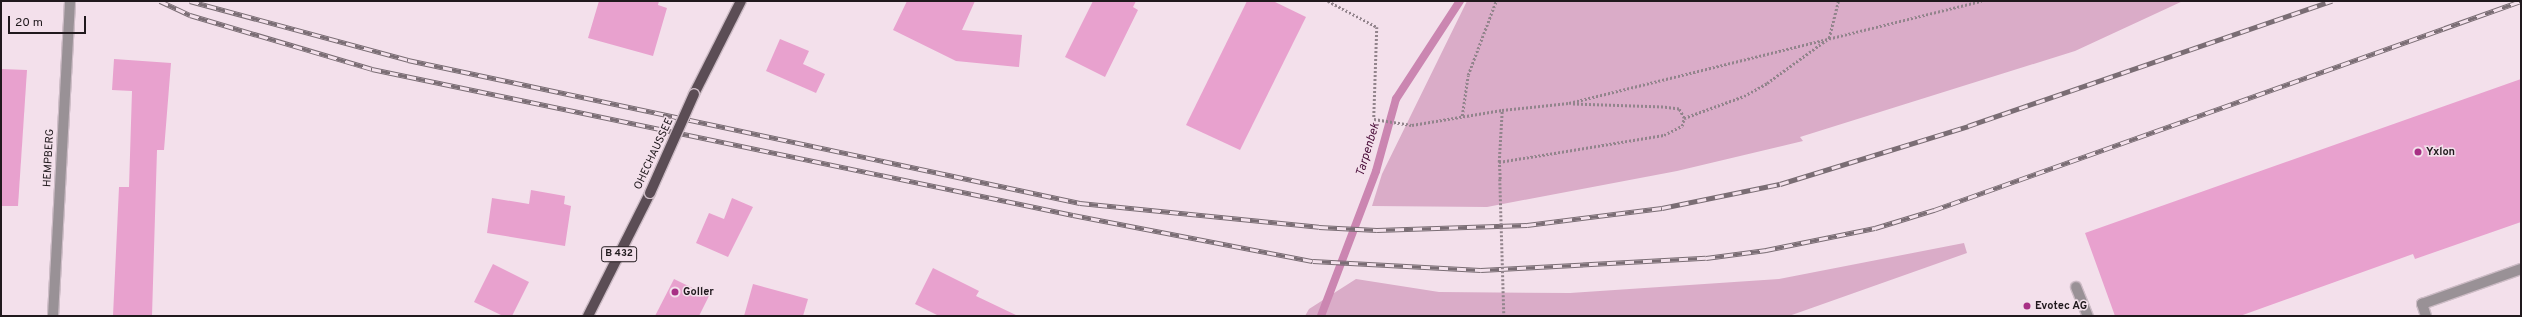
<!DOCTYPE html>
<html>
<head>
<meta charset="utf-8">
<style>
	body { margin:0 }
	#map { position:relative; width:2522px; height:317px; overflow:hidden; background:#f3e0eb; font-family:Overpass,sans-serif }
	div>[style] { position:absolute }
	.green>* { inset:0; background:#daacc8 }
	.stream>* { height:8px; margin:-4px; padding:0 4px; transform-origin:4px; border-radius:4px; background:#cb86b1 }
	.building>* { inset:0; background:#e8a1ce }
	.path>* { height:2.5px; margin-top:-1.25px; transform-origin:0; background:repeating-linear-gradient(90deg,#92848c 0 2px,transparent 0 4px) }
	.roads { filter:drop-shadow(1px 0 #cdbcc6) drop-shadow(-1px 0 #cdbcc6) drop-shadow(0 1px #cdbcc6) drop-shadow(0 -1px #cdbcc6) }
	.service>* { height:10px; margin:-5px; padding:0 5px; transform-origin:5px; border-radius:5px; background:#999196 }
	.minor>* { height:10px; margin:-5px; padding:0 5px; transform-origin:5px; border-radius:5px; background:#999196 }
	.primary>* { height:10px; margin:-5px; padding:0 5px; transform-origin:5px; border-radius:5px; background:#5b4d55 }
	.rail>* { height:4.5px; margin-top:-2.25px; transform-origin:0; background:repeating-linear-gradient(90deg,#f3e0eb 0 9px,#7a6d74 0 18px); box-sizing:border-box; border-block:1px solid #7a6d74 }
	.path-bridge>* { height:2.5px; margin-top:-1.25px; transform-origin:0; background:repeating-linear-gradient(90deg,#92848c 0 2px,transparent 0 4px) }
	.bridges { filter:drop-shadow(1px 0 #cdbcc6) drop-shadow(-1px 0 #cdbcc6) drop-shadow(0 1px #cdbcc6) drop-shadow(0 -1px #cdbcc6) }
	.primary-bridge>* { height:10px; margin:-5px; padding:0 5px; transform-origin:5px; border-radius:5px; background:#5b4d55 }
	.dots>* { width:11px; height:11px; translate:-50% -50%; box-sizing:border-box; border:2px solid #f3e0eb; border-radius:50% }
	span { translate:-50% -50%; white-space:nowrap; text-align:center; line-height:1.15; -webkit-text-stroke:3px #f3e0eb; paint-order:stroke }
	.shield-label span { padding:1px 3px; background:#f3e0eb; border:1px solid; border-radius:3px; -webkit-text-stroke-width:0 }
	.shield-label { font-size:10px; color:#20191d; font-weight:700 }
	.poi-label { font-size:11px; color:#20191d; font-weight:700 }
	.left { translate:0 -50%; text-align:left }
	.street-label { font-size:11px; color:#20191d }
	.water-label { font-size:12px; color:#4b0e3a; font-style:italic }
	.frame { position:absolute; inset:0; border:2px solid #20191d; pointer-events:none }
	.scale { position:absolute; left:8px; top:16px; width:78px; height:18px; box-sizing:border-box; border:2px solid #20191d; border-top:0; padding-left:5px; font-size:12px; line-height:14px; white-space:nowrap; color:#20191d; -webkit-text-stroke:3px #f3e0eb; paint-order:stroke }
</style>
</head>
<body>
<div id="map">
	<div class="green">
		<div style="clip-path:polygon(1467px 1px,2183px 1px,2075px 51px,1800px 137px,1803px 141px,1677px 171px,1487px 207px,1372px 206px,1382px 174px)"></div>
		<div style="clip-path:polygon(1964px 243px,1967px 253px,1789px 316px,1305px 316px,1309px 309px,1356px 279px,1439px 292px,1570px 293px,1779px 279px)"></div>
	</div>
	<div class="stream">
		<div style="left:1321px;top:316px;width:155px;rotate:-69.2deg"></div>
		<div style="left:1376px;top:171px;width:75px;rotate:-74.5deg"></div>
		<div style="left:1396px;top:99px;width:117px;rotate:-56.9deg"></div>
	</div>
	<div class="building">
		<div style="clip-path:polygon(599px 1px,659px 1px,658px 5px,667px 8px,653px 56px,588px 38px)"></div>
		<div style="clip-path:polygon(907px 1px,975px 1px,962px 30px,1022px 35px,1019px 67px,956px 61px,893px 30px)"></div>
		<div style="clip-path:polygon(1093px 1px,1136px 1px,1133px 7px,1138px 10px,1105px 77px,1065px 57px)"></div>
		<div style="clip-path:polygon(1247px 1px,1273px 1px,1306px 17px,1240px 150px,1186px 125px)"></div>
		<div style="clip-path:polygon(780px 39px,809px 51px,803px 64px,825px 74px,816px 93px,766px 71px)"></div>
		<div style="clip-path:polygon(114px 59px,171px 63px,164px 150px,157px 150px,152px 316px,113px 316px,119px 187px,129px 187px,132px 91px,112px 90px)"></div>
		<div style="clip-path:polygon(1px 69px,27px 70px,18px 206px,1px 206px)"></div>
		<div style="clip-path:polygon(2521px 79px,2521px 222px,2415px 259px,2413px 254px,2240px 316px,2115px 316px,2085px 233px)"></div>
		<div style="clip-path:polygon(531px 190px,565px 196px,564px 204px,571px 206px,565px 246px,487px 233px,492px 198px,529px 204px)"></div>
		<div style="clip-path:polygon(732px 198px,753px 207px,728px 257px,696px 243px,709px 213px,724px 219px)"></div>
		<div style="clip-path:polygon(493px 264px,529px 282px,512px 316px,503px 316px,474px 302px)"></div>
		<div style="clip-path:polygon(933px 268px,979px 291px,976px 296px,1018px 316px,939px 316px,915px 304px)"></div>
		<div style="clip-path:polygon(674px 279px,709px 296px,699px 316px,655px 316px)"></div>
		<div style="clip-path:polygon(753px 284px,808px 299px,803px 316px,744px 316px)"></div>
	</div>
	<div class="path">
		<div style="left:1328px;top:1px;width:55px;rotate:28deg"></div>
		<div style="left:1377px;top:27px;width:92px;rotate:91.9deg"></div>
		<div style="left:1374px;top:119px;width:38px;rotate:9deg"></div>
		<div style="left:1412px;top:125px;width:91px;rotate:-9.5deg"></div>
		<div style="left:1502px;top:110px;width:67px;rotate:-6deg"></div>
		<div style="left:1569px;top:103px;width:425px;rotate:-13.9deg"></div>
		<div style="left:1462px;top:116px;width:41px;rotate:-81.7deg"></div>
		<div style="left:1468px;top:75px;width:79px;rotate:-69.3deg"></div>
		<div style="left:1684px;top:118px;width:64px;rotate:-20.1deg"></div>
		<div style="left:1744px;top:96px;width:26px;rotate:-29deg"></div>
		<div style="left:1767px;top:83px;width:77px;rotate:-36deg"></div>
		<div style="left:1829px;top:38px;width:38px;rotate:-76deg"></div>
		<div style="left:1499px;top:162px;width:52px;rotate:-86.7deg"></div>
		<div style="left:1500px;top:179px;width:17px;rotate:-93deg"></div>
		<div style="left:1499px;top:162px;width:167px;rotate:-9.3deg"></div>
		<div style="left:1664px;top:135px;width:20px;rotate:-27deg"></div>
		<div style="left:1682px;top:126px;width:8px;rotate:-76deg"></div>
		<div style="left:1684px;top:118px;width:10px;rotate:-119deg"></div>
		<div style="left:1679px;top:109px;width:16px;rotate:-173deg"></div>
		<div style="left:1663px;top:107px;width:90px;rotate:-178.1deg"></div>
	</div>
	<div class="roads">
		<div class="service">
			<div style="left:2076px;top:287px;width:31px;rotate:68deg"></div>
			<div style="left:2426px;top:316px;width:13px;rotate:-108deg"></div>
			<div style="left:2422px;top:304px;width:105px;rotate:-19.5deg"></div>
		</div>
		<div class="minor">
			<div style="left:53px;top:316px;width:315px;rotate:-86.9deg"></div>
		</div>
		<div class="primary">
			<div style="left:694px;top:94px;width:104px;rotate:-63.2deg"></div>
			<div style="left:588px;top:316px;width:138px;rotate:-63.2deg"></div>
		</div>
	</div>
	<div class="rail">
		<div style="left:160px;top:1px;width:33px;rotate:25deg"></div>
		<div style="left:190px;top:15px;width:190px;rotate:16.5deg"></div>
		<div style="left:372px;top:69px;width:716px;rotate:11.77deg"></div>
		<div style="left:1073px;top:215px;width:244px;rotate:10.9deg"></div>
		<div style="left:1313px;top:261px;width:168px;rotate:3.1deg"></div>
		<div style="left:1481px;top:270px;width:225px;rotate:-3.1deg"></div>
		<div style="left:1706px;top:258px;width:61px;rotate:-7.6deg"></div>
		<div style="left:1766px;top:250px;width:111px;rotate:-11.4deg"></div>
		<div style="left:1875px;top:228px;width:62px;rotate:-17deg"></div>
		<div style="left:1934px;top:210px;width:623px;rotate:-19.6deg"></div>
		<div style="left:190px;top:1px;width:226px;rotate:15.1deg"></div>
		<div style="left:408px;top:60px;width:687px;rotate:12.01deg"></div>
		<div style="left:1080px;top:203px;width:240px;rotate:5.7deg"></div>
		<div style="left:1319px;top:227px;width:58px;rotate:3deg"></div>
		<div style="left:1377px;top:230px;width:150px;rotate:-1.9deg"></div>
		<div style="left:1527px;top:225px;width:136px;rotate:-7.2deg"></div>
		<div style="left:1662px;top:208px;width:120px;rotate:-11.5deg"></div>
		<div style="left:1780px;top:184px;width:197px;rotate:-17.1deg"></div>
		<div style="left:1968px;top:126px;width:385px;rotate:-19deg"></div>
	</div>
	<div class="path-bridge">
		<div style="left:1500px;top:179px;width:137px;rotate:88.3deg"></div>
	</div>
	<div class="bridges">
		<div class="primary-bridge">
			<div style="left:650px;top:193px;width:108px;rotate:-66deg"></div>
		</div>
	</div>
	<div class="dots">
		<div style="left:2418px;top:152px;background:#a83085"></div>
		<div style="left:675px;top:292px;background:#a83085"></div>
		<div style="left:2027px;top:306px;background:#a83085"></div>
	</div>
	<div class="shield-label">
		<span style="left:619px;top:254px">B 432</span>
	</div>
	<div class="poi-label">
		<span class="left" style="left:2426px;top:152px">Yxlon</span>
		<span class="left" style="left:683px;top:292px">Goller</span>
		<span class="left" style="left:2035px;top:306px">Evotec AG</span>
	</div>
	<div class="street-label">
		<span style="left:654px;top:154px;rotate:-65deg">OHECHAUSSEE</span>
		<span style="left:49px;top:158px;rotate:-87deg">HEMPBERG</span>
	</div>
	<div class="water-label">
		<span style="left:1369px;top:150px;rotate:-73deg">Tarpenbek</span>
	</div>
	<div class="frame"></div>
	<div class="scale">20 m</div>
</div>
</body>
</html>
